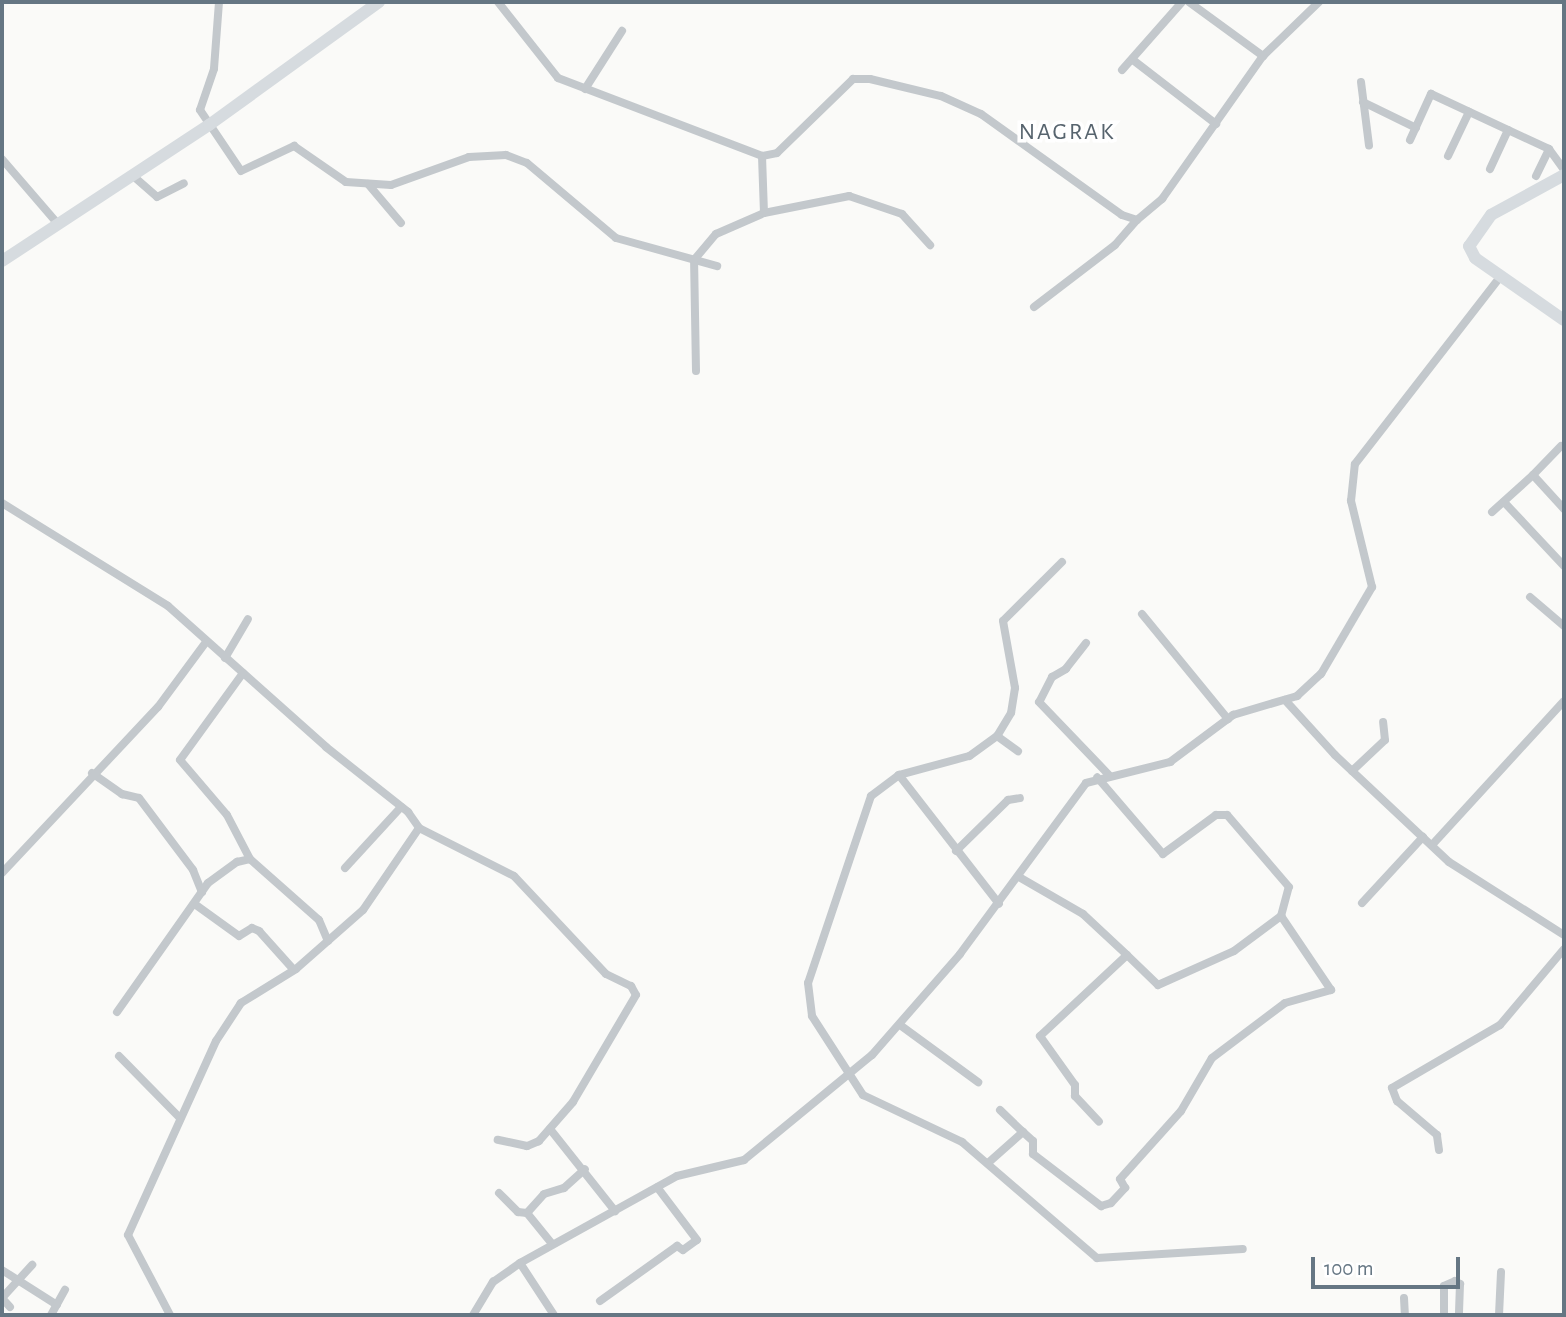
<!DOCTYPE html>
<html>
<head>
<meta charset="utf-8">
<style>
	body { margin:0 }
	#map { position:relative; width:1566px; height:1317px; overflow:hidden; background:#fafaf8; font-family:"Alegreya Sans",sans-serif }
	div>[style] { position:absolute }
	.street>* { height:8px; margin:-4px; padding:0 4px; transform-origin:4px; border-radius:4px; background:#c3c8cc }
	.secondary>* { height:12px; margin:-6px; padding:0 6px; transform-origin:6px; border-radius:6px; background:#d6dbdf }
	span { translate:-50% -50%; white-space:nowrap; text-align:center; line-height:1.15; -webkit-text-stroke:7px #fff; paint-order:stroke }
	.quarter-label { font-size:24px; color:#57646e; letter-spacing:2px }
	.frame { position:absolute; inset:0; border:4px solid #657683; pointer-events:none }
	.scale { position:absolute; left:1311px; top:1257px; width:149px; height:32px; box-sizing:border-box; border:4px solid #657683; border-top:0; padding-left:9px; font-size:21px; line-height:24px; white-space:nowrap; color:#657683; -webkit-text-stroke:5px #fff; paint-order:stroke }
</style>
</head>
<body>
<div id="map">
	<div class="street">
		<div style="left:219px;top:2px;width:67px;rotate:94.3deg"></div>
		<div style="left:214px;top:69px;width:43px;rotate:108.9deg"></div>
		<div style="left:200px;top:110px;width:73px;rotate:56.1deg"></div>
		<div style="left:241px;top:171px;width:59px;rotate:-25.3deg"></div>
		<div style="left:294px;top:146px;width:63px;rotate:34.7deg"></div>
		<div style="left:346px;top:182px;width:45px;rotate:3.8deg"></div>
		<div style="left:391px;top:185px;width:83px;rotate:-19.7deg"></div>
		<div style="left:469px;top:157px;width:37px;rotate:-3deg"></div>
		<div style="left:506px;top:155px;width:22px;rotate:21deg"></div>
		<div style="left:527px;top:163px;width:116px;rotate:40.1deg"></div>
		<div style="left:616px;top:238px;width:105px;rotate:15.5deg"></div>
		<div style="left:498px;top:2px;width:97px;rotate:51.7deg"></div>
		<div style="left:558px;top:78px;width:218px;rotate:20.9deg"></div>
		<div style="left:762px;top:156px;width:15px;rotate:-11deg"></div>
		<div style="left:777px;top:153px;width:106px;rotate:-44.2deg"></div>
		<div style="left:853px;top:79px;width:17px"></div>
		<div style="left:870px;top:79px;width:73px;rotate:13.5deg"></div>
		<div style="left:941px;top:96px;width:44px;rotate:24.2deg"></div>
		<div style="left:981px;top:114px;width:173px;rotate:35.6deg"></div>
		<div style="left:1122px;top:215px;width:16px;rotate:18deg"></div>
		<div style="left:1137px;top:220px;width:33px;rotate:-40deg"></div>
		<div style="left:1162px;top:199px;width:175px;rotate:-54.8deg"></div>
		<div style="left:1263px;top:56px;width:78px;rotate:-44deg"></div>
		<div style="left:1189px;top:2px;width:92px;rotate:36.1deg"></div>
		<div style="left:1133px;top:60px;width:105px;rotate:37.6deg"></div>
		<div style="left:1122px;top:70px;width:91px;rotate:-48.6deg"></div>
		<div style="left:1361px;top:82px;width:64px;rotate:82.8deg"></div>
		<div style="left:585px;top:89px;width:69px;rotate:-57.5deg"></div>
		<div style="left:1363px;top:102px;width:59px;rotate:26.1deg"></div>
		<div style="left:1410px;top:140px;width:51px;rotate:-65.5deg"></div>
		<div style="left:1431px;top:94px;width:130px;rotate:25deg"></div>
		<div style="left:1549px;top:149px;width:26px;rotate:54deg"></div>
		<div style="left:762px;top:156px;width:57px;rotate:88deg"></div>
		<div style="left:1448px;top:156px;width:49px;rotate:-64.5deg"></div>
		<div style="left:2px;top:159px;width:84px;rotate:49.3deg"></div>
		<div style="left:1490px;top:169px;width:43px;rotate:-65.2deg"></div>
		<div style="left:132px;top:175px;width:33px;rotate:41deg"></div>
		<div style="left:157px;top:197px;width:30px;rotate:-27deg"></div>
		<div style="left:1536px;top:176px;width:30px;rotate:-64deg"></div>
		<div style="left:368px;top:184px;width:51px;rotate:49.8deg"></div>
		<div style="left:1034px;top:307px;width:102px;rotate:-37.4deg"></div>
		<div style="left:1115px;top:245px;width:33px;rotate:-49deg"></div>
		<div style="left:696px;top:371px;width:111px;rotate:-91deg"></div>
		<div style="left:694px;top:260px;width:34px;rotate:-50deg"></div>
		<div style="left:716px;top:234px;width:52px;rotate:-23.6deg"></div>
		<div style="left:764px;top:213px;width:87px;rotate:-11.3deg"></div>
		<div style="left:849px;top:196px;width:56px;rotate:18.8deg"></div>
		<div style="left:902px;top:214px;width:42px;rotate:47.9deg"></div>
		<div style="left:1561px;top:446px;width:40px;rotate:134deg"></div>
		<div style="left:1533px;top:475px;width:46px;rotate:47.6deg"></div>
		<div style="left:1504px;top:502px;width:88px;rotate:46.8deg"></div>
		<div style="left:2px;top:503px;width:195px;rotate:31.8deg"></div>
		<div style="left:168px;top:606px;width:212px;rotate:41.7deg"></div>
		<div style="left:326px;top:747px;width:105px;rotate:38.4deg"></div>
		<div style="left:408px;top:812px;width:19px;rotate:55deg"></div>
		<div style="left:419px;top:828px;width:99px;rotate:124.3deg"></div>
		<div style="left:363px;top:910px;width:89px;rotate:138.6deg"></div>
		<div style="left:296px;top:969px;width:65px;rotate:148.3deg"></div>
		<div style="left:241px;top:1003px;width:45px;rotate:123.3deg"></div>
		<div style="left:216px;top:1041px;width:213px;rotate:114.4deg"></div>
		<div style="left:128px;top:1235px;width:90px;rotate:62.3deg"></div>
		<div style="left:1492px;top:512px;width:55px;rotate:-42.1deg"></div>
		<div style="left:1062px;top:562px;width:83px;rotate:135deg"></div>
		<div style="left:1003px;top:621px;width:68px;rotate:79.8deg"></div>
		<div style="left:1015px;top:688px;width:25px;rotate:99deg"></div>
		<div style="left:1011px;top:713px;width:27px;rotate:121deg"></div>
		<div style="left:997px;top:736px;width:34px;rotate:144deg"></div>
		<div style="left:969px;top:756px;width:73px;rotate:164.8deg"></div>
		<div style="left:899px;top:775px;width:35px;rotate:143deg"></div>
		<div style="left:871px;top:796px;width:197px;rotate:108.6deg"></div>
		<div style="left:808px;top:983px;width:33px;rotate:83deg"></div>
		<div style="left:812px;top:1016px;width:94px;rotate:57.2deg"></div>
		<div style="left:863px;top:1095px;width:110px;rotate:25.4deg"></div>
		<div style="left:962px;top:1142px;width:178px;rotate:40.7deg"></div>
		<div style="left:1097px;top:1258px;width:146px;rotate:-3.5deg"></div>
		<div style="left:1530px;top:597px;width:45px;rotate:40.5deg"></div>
		<div style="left:1142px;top:614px;width:136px;rotate:50.7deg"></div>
		<div style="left:1086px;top:643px;width:33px;rotate:128deg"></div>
		<div style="left:1066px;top:669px;width:16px;rotate:150deg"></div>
		<div style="left:1052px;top:677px;width:28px;rotate:117deg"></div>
		<div style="left:1039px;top:702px;width:101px;rotate:46.2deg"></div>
		<div style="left:225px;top:658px;width:45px;rotate:-59.5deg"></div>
		<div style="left:243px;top:673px;width:107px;rotate:125.9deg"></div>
		<div style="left:180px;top:760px;width:72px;rotate:49.5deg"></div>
		<div style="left:227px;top:815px;width:50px;rotate:62.4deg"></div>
		<div style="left:1285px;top:700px;width:74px;rotate:47.7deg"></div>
		<div style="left:1335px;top:755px;width:156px;rotate:43.2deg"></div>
		<div style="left:1449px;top:862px;width:136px;rotate:32.4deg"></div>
		<div style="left:997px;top:736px;width:26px;rotate:36deg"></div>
		<div style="left:1352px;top:771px;width:45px;rotate:-43.2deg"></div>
		<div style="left:1385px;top:740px;width:18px;rotate:-96deg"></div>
		<div style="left:92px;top:773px;width:37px;rotate:35deg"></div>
		<div style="left:122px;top:794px;width:17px;rotate:13deg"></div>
		<div style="left:139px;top:798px;width:90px;rotate:53.1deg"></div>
		<div style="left:193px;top:870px;width:24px;rotate:68deg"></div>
		<div style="left:899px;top:775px;width:163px;rotate:52.2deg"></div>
		<div style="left:419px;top:828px;width:106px;rotate:26.8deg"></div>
		<div style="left:514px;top:876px;width:134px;rotate:46.8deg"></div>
		<div style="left:606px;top:974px;width:28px;rotate:26deg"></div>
		<div style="left:631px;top:986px;width:10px;rotate:61deg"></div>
		<div style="left:636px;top:995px;width:124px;rotate:120.5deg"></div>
		<div style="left:573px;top:1102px;width:52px;rotate:131.1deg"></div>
		<div style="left:539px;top:1141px;width:13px;rotate:157deg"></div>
		<div style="left:527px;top:1146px;width:30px;rotate:-168deg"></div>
		<div style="left:1432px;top:845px;width:195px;rotate:-47.5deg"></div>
		<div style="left:956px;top:851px;width:73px;rotate:-44.4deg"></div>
		<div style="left:1008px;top:800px;width:12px;rotate:-9deg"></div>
		<div style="left:345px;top:868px;width:83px;rotate:-47.4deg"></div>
		<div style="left:2px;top:873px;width:228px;rotate:-46.8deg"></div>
		<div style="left:158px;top:707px;width:81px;rotate:-53.6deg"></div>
		<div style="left:1019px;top:877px;width:74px;rotate:30deg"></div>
		<div style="left:1083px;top:914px;width:60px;rotate:43deg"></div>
		<div style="left:1127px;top:955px;width:119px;rotate:137deg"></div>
		<div style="left:1040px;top:1036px;width:60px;rotate:54.5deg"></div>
		<div style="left:1075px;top:1085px;width:11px;rotate:90deg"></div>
		<div style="left:1075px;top:1096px;width:35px;rotate:47deg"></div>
		<div style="left:1362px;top:903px;width:90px;rotate:-47.3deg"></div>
		<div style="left:196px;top:905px;width:53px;rotate:35.8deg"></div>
		<div style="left:239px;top:936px;width:15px;rotate:-32deg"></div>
		<div style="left:252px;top:928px;width:8px;rotate:23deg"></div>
		<div style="left:259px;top:931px;width:52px;rotate:48.1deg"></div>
		<div style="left:1127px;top:955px;width:43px;rotate:44.1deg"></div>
		<div style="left:1158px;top:985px;width:83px;rotate:-24.1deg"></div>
		<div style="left:1234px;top:951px;width:59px;rotate:-36.7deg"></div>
		<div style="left:117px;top:1012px;width:158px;rotate:-54.8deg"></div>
		<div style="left:208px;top:883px;width:36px;rotate:-36deg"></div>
		<div style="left:237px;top:862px;width:13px;rotate:-13deg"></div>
		<div style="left:250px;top:859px;width:92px;rotate:41.5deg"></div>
		<div style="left:319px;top:920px;width:23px;rotate:67deg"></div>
		<div style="left:900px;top:1025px;width:97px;rotate:36.2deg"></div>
		<div style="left:119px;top:1056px;width:87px;rotate:45.5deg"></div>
		<div style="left:1000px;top:1110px;width:32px;rotate:44deg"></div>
		<div style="left:550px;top:1129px;width:105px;rotate:51.6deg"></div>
		<div style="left:1439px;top:1150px;width:15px;rotate:-98deg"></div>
		<div style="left:1437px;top:1135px;width:52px;rotate:-139.6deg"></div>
		<div style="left:1397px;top:1101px;width:14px;rotate:-111deg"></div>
		<div style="left:1392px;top:1088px;width:125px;rotate:-30.3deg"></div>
		<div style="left:1500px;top:1025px;width:99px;rotate:-49.9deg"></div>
		<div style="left:988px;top:1163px;width:47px;rotate:-41.5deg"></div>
		<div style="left:1023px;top:1132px;width:13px;rotate:42deg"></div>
		<div style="left:1033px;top:1141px;width:13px;rotate:90deg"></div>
		<div style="left:1033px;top:1154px;width:86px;rotate:37.4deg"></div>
		<div style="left:1101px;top:1206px;width:10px;rotate:-17deg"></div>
		<div style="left:1111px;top:1203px;width:21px;rotate:-47deg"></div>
		<div style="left:1125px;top:1188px;width:10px;rotate:-119deg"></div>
		<div style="left:1120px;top:1179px;width:91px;rotate:-48.1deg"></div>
		<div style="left:1181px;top:1111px;width:61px;rotate:-59.7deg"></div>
		<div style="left:1212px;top:1058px;width:91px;rotate:-37deg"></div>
		<div style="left:1285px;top:1003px;width:48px;rotate:-15.8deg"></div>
		<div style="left:1331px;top:990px;width:89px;rotate:-124deg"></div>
		<div style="left:1281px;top:916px;width:30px;rotate:-75deg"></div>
		<div style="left:1289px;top:887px;width:95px;rotate:-130.7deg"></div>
		<div style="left:1227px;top:815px;width:11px;rotate:180deg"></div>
		<div style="left:1216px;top:815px;width:66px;rotate:143.7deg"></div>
		<div style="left:1163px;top:854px;width:101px;rotate:-130.6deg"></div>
		<div style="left:499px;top:1193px;width:27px;rotate:45deg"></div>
		<div style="left:518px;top:1212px;width:9px;rotate:6deg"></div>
		<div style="left:527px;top:1213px;width:25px;rotate:-48deg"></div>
		<div style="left:544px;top:1194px;width:21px;rotate:-17deg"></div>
		<div style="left:564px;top:1188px;width:28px;rotate:-42deg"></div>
		<div style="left:527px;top:1213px;width:40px;rotate:51deg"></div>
		<div style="left:520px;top:1263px;width:62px;rotate:56.8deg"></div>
		<div style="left:2px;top:1270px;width:65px;rotate:32.5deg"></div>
		<div style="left:1404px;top:1298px;width:17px;rotate:87deg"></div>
		<div style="left:600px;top:1301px;width:95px;rotate:-35.5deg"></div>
		<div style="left:677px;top:1246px;width:7px;rotate:34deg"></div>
		<div style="left:683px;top:1250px;width:17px;rotate:-36deg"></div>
		<div style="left:697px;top:1240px;width:66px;rotate:-127deg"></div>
		<div style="left:10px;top:1307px;width:12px;rotate:-132deg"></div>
		<div style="left:2px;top:1298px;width:45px;rotate:-47.7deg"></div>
		<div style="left:51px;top:1315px;width:29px;rotate:-61deg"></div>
		<div style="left:473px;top:1315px;width:39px;rotate:-59deg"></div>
		<div style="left:493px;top:1282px;width:33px;rotate:-35deg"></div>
		<div style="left:520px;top:1263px;width:179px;rotate:-29deg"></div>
		<div style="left:677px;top:1176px;width:69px;rotate:-13.4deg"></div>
		<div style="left:744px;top:1160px;width:166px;rotate:-39.4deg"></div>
		<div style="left:872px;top:1055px;width:134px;rotate:-48.9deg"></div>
		<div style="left:960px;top:954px;width:212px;rotate:-53.6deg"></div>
		<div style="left:1086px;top:783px;width:87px;rotate:-14deg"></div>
		<div style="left:1170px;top:762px;width:79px;rotate:-36.7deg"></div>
		<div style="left:1233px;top:715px;width:67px;rotate:-16.5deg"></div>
		<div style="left:1297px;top:696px;width:33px;rotate:-43deg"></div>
		<div style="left:1321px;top:674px;width:101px;rotate:-59.6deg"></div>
		<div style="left:1372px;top:587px;width:89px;rotate:-103.7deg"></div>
		<div style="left:1351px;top:501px;width:37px;rotate:-84deg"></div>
		<div style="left:1355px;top:464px;width:238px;rotate:-52.2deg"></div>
		<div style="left:1444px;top:1315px;width:29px;rotate:-90deg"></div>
		<div style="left:1444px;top:1286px;width:12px;rotate:-24deg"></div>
		<div style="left:1455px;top:1281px;width:6px;rotate:31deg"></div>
		<div style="left:1460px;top:1284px;width:31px;rotate:92deg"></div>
		<div style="left:1499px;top:1315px;width:43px;rotate:-87.3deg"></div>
	</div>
	<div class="secondary">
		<div style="left:1564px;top:175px;width:83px;rotate:151.3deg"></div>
		<div style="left:1491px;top:215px;width:38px;rotate:125deg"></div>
		<div style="left:1469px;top:246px;width:13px;rotate:63deg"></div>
		<div style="left:1475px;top:258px;width:108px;rotate:34.9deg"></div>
		<div style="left:2px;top:261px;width:248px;rotate:-33.3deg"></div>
		<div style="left:209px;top:125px;width:210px;rotate:-35.9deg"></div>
	</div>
	<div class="quarter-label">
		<span style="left:1067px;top:133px">NAGRAK</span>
	</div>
	<div class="frame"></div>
	<div class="scale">100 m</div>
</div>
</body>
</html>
